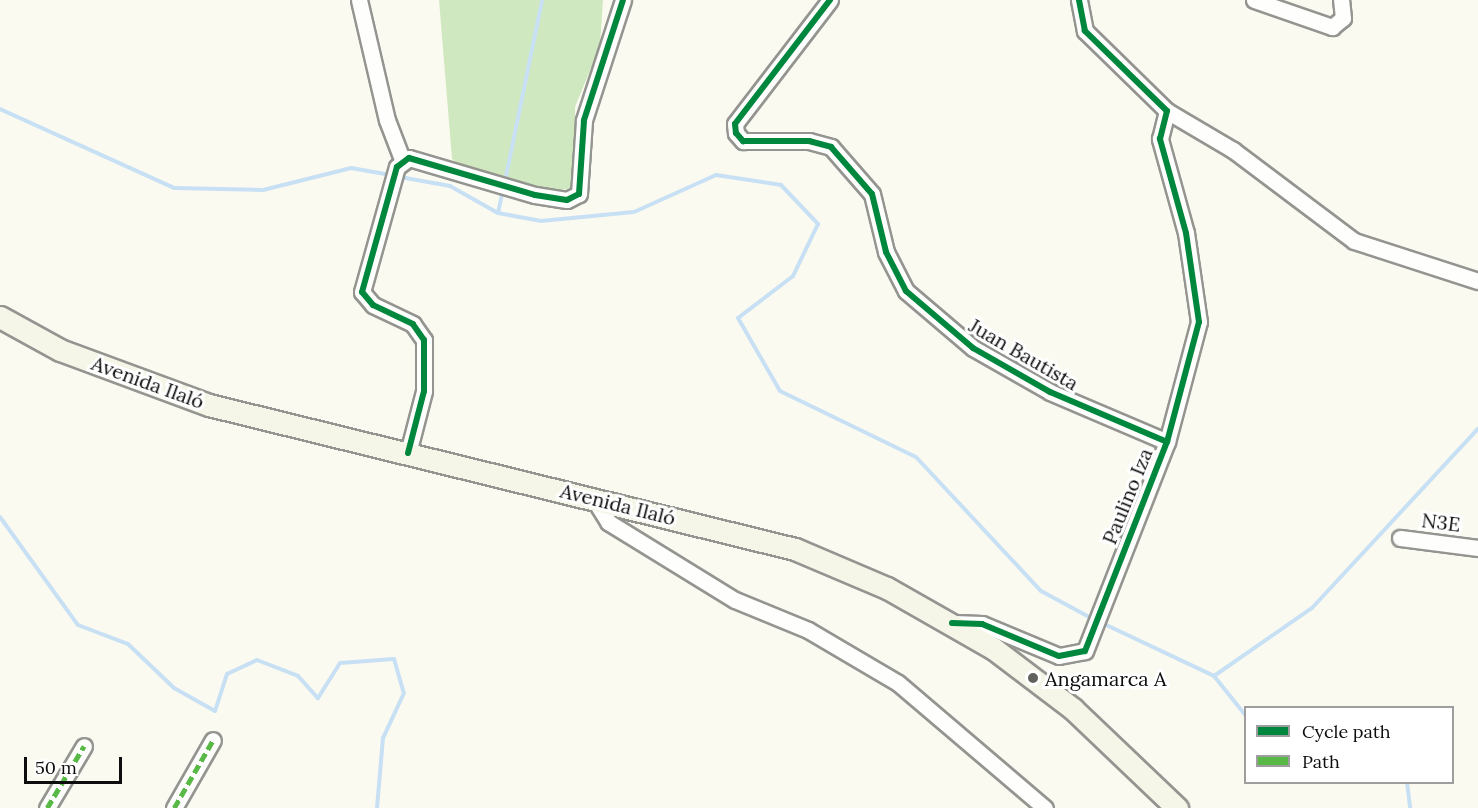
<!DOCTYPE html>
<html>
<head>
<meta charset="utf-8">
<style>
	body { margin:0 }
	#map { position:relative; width:1478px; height:808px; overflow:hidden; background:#fbfaf1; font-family:Lora,serif }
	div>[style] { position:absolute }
	.forest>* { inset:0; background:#d0e8bf }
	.stream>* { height:4px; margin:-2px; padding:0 2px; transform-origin:2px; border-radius:2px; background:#c8e0f4 }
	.roads { filter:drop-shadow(2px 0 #949490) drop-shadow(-2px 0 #949490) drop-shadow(0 2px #949490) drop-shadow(0 -2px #949490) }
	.minor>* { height:15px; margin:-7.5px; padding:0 7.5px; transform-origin:7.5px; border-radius:7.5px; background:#fefefd }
	.secondary>* { height:21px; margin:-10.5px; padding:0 10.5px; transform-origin:10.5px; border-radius:10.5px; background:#f5f5e8 }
	.quiet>* { height:4.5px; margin-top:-2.25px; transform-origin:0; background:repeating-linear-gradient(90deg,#58b947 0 9px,transparent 0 13.5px) }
	.cycleway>* { height:6px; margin:-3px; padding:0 3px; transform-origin:3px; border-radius:3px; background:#00873e }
	.dots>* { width:16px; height:16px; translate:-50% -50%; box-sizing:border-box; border:3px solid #fff; border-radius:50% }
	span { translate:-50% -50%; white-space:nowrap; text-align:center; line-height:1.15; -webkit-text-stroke:6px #fff; paint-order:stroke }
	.street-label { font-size:20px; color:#0d0d0d }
	.poi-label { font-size:20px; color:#0d0d0d }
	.left { translate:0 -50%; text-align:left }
	.legend { position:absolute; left:1244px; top:706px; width:210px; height:78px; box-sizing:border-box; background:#fff; border:2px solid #9e9e9e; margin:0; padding:8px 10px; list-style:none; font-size:18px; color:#0d0d0d }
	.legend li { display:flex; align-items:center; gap:12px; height:30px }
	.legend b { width:30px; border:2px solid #9e9e9e }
	.scale { position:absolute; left:24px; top:757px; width:98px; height:27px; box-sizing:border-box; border:3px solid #0d0d0d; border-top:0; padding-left:8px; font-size:18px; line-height:21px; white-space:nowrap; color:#0d0d0d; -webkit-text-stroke:4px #fff; paint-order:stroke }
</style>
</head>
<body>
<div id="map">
	<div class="forest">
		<div style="clip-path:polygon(439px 0,603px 0,600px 46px,575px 107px,575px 187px,534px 196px,485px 184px,452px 159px)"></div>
	</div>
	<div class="stream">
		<div style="left:0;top:109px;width:191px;rotate:24.4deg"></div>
		<div style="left:174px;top:188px;width:89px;rotate:1.3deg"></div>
		<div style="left:263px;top:190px;width:91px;rotate:-14deg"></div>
		<div style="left:351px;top:168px;width:39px;rotate:10deg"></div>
		<div style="left:400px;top:177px;width:51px;rotate:10.2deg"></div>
		<div style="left:450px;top:186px;width:55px;rotate:29.4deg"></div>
		<div style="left:498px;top:213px;width:44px;rotate:10.5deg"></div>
		<div style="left:541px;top:221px;width:93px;rotate:-5.5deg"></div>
		<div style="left:634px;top:212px;width:90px;rotate:-24.3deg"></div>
		<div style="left:716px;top:175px;width:66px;rotate:8.7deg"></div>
		<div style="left:781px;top:185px;width:54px;rotate:46.5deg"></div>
		<div style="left:818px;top:224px;width:58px;rotate:115.7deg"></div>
		<div style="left:793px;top:276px;width:69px;rotate:142.6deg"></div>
		<div style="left:738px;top:318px;width:84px;rotate:60.1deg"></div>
		<div style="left:780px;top:391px;width:151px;rotate:25.9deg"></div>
		<div style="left:916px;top:457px;width:183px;rotate:47deg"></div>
		<div style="left:1041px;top:591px;width:59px;rotate:28.3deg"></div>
		<div style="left:505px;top:181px;width:185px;rotate:-78.4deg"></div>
		<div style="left:498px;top:213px;width:25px;rotate:-78deg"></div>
		<div style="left:0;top:517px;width:133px;rotate:54.2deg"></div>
		<div style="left:78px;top:625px;width:53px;rotate:20.8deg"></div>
		<div style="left:128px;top:644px;width:64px;rotate:43.7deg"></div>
		<div style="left:174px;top:688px;width:47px;rotate:29.3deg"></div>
		<div style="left:215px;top:711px;width:39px;rotate:-72deg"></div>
		<div style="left:227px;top:674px;width:33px;rotate:-25deg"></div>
		<div style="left:257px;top:660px;width:44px;rotate:21.3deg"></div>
		<div style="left:298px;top:676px;width:30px;rotate:48deg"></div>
		<div style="left:318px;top:698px;width:41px;rotate:-57.8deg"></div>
		<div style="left:340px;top:663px;width:54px;rotate:-4.2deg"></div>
		<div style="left:394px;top:659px;width:35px;rotate:74deg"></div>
		<div style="left:404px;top:693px;width:50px;rotate:115deg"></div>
		<div style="left:383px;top:738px;width:70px;rotate:94.9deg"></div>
		<div style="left:1100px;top:622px;width:126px;rotate:25.3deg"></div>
		<div style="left:1214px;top:676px;width:51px;rotate:51.3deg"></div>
		<div style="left:1214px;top:676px;width:119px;rotate:-34.8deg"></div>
		<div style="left:1312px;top:608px;width:244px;rotate:-47.2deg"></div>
		<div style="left:1407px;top:782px;width:26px;rotate:83deg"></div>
	</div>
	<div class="roads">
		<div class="minor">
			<div style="left:359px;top:0;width:123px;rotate:76.9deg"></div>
			<div style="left:387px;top:120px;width:42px;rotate:69deg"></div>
			<div style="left:830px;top:0;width:156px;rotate:127.5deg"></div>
			<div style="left:735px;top:124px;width:9px;rotate:84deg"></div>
			<div style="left:736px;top:133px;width:11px;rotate:49deg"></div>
			<div style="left:743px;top:141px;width:66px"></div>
			<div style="left:809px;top:141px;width:23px;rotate:15deg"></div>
			<div style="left:831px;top:147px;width:62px;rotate:48.9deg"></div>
			<div style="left:872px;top:194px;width:60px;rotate:76.4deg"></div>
			<div style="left:886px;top:252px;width:44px;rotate:62.9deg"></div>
			<div style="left:906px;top:291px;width:88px;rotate:40.4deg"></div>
			<div style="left:973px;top:348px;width:89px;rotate:29.7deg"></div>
			<div style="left:1050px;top:392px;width:127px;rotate:23.1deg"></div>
			<div style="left:1254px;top:0;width:83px;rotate:19.1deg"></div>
			<div style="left:1332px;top:27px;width:14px;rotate:-39deg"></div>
			<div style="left:1343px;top:18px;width:18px;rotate:-96deg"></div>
			<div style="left:1167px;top:111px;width:77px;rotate:30.6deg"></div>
			<div style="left:1233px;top:150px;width:151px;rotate:36.9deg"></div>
			<div style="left:1354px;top:241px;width:130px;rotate:17.9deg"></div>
			<div style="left:408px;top:453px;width:64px;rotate:-75.5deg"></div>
			<div style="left:424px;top:391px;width:51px;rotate:-90deg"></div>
			<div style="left:424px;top:340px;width:19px;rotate:-125deg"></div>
			<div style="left:413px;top:324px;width:44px;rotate:-154.6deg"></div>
			<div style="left:373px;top:305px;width:17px;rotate:-130deg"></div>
			<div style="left:362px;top:292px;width:130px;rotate:-74.4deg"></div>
			<div style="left:397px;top:167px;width:15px;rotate:-37deg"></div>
			<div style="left:409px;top:158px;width:131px;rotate:16.4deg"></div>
			<div style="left:535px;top:195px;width:32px;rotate:9deg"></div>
			<div style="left:567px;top:200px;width:13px;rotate:-27deg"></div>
			<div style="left:579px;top:194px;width:74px;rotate:-86.1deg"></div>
			<div style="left:584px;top:120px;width:126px;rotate:-72deg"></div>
			<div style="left:592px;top:496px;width:31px;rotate:58deg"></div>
			<div style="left:608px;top:522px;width:149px;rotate:31.6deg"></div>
			<div style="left:735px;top:600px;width:79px;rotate:22.3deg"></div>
			<div style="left:808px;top:630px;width:104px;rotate:30.5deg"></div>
			<div style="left:898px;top:683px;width:193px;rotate:40.4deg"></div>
			<div style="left:1400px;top:538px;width:79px;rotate:7.3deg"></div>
			<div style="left:953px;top:623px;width:29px;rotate:2deg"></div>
			<div style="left:982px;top:624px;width:83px;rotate:22.6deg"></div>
			<div style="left:1059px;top:656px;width:26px;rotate:-11deg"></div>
			<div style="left:1085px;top:651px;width:225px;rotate:-68.6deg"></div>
			<div style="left:1167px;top:442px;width:124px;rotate:-75.1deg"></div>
			<div style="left:1199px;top:322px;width:90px;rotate:-98.3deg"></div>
			<div style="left:1186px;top:233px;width:98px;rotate:-105.5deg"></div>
			<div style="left:1160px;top:139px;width:29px;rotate:-76deg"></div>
			<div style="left:1167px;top:111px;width:115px;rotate:-135.7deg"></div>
			<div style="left:1085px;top:31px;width:32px;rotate:-101deg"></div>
			<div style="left:47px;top:808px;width:72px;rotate:-59.2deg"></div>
			<div style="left:174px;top:808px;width:78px;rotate:-60.2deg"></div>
		</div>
		<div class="secondary">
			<div style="left:0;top:317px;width:68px;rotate:28.8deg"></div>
			<div style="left:60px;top:350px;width:159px;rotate:20.3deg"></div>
			<div style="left:209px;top:405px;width:603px;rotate:13.81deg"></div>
			<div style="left:795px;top:549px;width:100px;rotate:23deg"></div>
			<div style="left:887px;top:588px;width:123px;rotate:29.7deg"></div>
			<div style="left:994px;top:649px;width:99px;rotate:37.2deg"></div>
			<div style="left:1073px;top:709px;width:144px;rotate:43.6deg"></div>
		</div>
	</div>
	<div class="quiet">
		<div style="left:47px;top:808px;width:72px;rotate:-59.2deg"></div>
		<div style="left:174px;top:808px;width:78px;rotate:-60.2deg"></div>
	</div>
	<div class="cycleway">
		<div style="left:830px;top:0;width:156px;rotate:127.5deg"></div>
		<div style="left:735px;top:124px;width:9px;rotate:84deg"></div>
		<div style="left:736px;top:133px;width:11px;rotate:49deg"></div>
		<div style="left:743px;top:141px;width:66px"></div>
		<div style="left:809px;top:141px;width:23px;rotate:15deg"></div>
		<div style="left:831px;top:147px;width:62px;rotate:48.9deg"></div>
		<div style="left:872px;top:194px;width:60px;rotate:76.4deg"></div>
		<div style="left:886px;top:252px;width:44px;rotate:62.9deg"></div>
		<div style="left:906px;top:291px;width:88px;rotate:40.4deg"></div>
		<div style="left:973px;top:348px;width:89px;rotate:29.7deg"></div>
		<div style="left:1050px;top:392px;width:127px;rotate:23.1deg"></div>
		<div style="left:408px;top:453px;width:64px;rotate:-75.5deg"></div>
		<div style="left:424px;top:391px;width:51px;rotate:-90deg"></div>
		<div style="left:424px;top:340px;width:19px;rotate:-125deg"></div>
		<div style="left:413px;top:324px;width:44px;rotate:-154.6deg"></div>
		<div style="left:373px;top:305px;width:17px;rotate:-130deg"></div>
		<div style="left:362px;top:292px;width:130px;rotate:-74.4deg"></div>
		<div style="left:397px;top:167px;width:15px;rotate:-37deg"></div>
		<div style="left:409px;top:158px;width:131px;rotate:16.4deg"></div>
		<div style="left:535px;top:195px;width:32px;rotate:9deg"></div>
		<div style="left:567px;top:200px;width:13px;rotate:-27deg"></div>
		<div style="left:579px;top:194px;width:74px;rotate:-86.1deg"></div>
		<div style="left:584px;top:120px;width:126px;rotate:-72deg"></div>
		<div style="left:952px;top:623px;width:30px;rotate:2deg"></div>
		<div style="left:982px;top:624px;width:83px;rotate:22.6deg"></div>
		<div style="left:1059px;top:656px;width:26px;rotate:-11deg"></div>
		<div style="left:1085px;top:651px;width:225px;rotate:-68.6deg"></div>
		<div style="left:1167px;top:442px;width:124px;rotate:-75.1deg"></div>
		<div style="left:1199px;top:322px;width:90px;rotate:-98.3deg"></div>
		<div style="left:1186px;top:233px;width:98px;rotate:-105.5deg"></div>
		<div style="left:1160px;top:139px;width:29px;rotate:-76deg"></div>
		<div style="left:1167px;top:111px;width:115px;rotate:-135.7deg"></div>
		<div style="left:1085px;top:31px;width:32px;rotate:-101deg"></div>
	</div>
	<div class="dots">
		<div style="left:1033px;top:678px;background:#60605d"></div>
	</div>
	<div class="street-label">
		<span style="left:1024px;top:354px;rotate:30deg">Juan Bautista</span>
		<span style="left:148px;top:382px;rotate:20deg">Avenida Ilaló</span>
		<span style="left:1127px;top:496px;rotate:-68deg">Paulino Iza</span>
		<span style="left:618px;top:504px;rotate:14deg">Avenida Ilaló</span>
		<span style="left:1441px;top:522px;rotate:7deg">N3E</span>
	</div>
	<div class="poi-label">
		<span class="left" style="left:1045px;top:678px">Angamarca A</span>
	</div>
	<ul class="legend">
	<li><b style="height:8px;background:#00873e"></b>Cycle path</li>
	<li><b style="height:8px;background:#58b947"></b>Path</li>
	</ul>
	<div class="scale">50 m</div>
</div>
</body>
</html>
